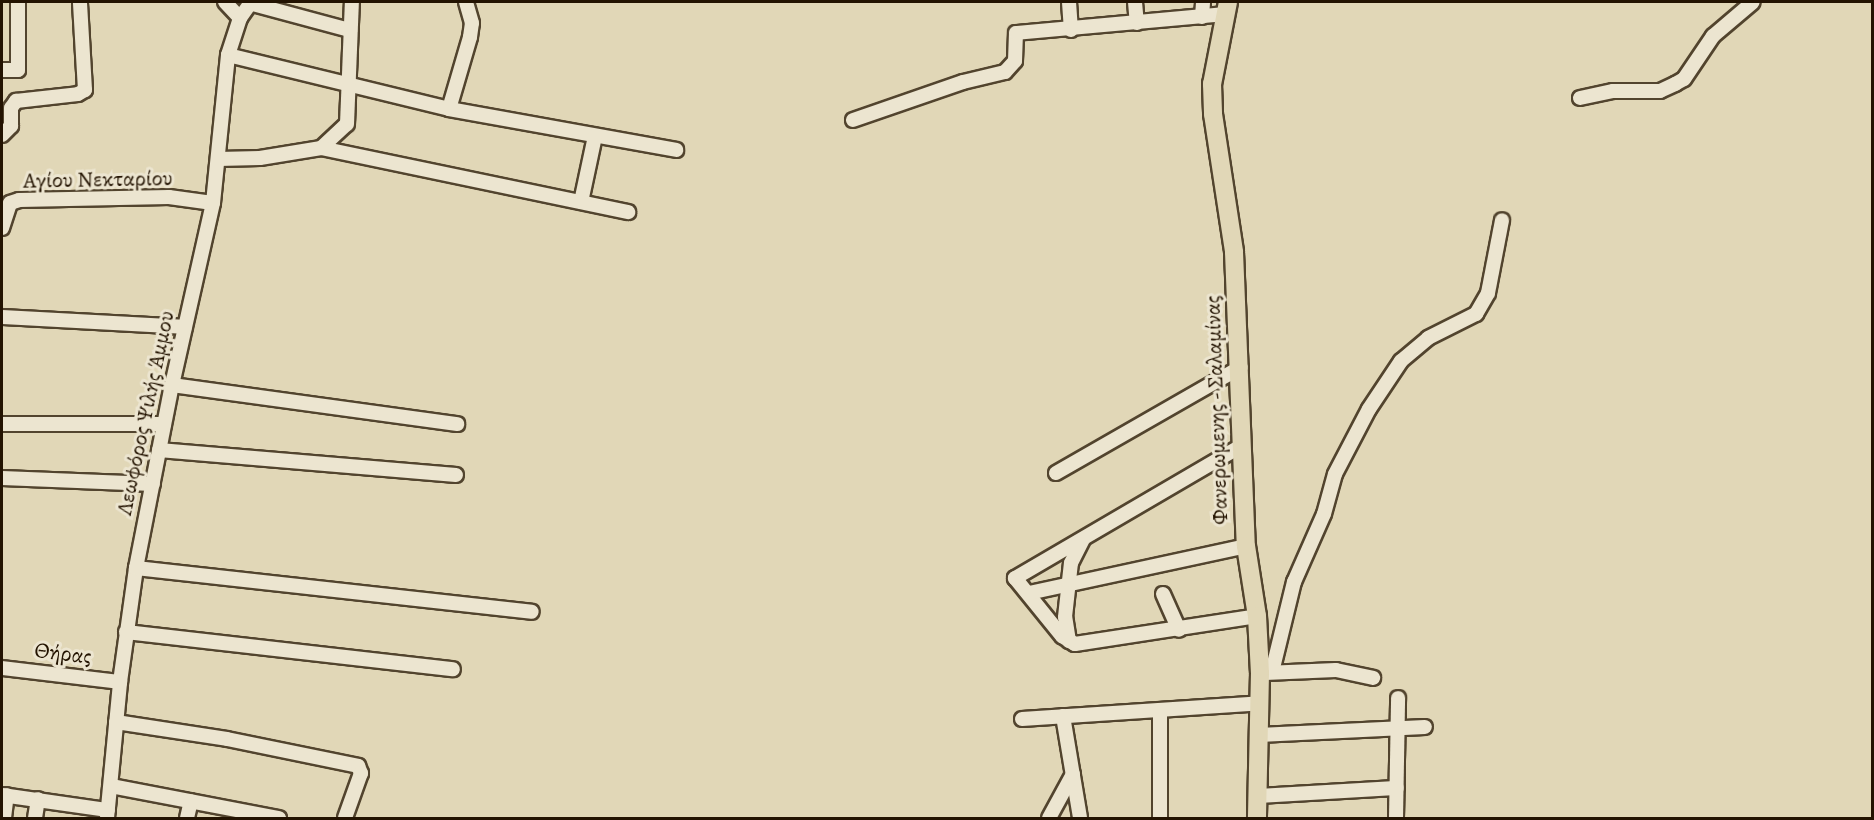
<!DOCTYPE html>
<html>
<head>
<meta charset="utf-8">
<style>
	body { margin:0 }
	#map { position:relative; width:1874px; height:820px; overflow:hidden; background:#e1d7b7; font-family:Alegreya,serif }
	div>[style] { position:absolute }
	.roads { filter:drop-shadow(2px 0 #52442e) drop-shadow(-2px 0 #52442e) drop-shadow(0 2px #52442e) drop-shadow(0 -2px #52442e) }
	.minor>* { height:14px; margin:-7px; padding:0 7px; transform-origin:7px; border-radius:7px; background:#ece5d0 }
	.major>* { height:18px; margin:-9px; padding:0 9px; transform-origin:9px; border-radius:9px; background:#e1d7b7 }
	span { translate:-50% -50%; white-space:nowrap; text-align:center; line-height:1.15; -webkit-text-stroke:6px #ece5d0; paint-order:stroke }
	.street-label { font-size:22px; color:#231301 }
	.frame { position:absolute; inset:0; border:3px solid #231301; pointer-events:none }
</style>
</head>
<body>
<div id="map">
	<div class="roads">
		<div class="minor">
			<div style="left:225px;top:2px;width:22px;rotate:47deg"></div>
			<div style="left:1069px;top:2px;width:28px;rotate:86deg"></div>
			<div style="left:1135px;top:2px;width:21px;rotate:85deg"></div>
			<div style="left:249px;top:3px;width:105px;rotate:15deg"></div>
			<div style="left:1202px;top:17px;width:15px;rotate:-86deg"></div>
			<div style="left:228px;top:55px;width:228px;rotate:13.7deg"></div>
			<div style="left:449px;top:109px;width:231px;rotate:10.2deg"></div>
			<div style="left:2px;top:70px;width:16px"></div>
			<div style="left:18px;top:70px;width:68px;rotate:-90deg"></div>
			<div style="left:1580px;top:98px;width:34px;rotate:-12deg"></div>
			<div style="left:1613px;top:91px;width:47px"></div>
			<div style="left:1660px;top:91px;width:17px;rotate:-25deg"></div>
			<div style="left:1675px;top:84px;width:10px;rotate:-29deg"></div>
			<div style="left:1684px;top:79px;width:52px;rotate:-56deg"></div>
			<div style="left:1713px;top:36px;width:52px;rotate:-40.4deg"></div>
			<div style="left:449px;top:109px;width:75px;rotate:-73.7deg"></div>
			<div style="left:470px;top:37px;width:14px;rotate:-82deg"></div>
			<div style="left:472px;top:23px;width:22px;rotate:-106deg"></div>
			<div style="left:853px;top:120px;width:116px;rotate:-19.1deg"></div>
			<div style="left:963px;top:82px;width:43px;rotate:-13.4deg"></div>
			<div style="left:1005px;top:72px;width:15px;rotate:-48deg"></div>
			<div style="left:1015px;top:61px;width:28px;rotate:-88deg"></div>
			<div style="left:1016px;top:33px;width:209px;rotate:-5.2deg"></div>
			<div style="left:2px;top:135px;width:13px;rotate:-45deg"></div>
			<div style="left:11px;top:126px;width:18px;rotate:-90deg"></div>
			<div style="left:11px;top:108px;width:9px;rotate:-54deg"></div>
			<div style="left:16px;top:101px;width:62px;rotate:-6.4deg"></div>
			<div style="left:78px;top:94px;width:8px;rotate:-30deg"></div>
			<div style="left:85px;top:90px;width:88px;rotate:-93.3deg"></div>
			<div style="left:321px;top:148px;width:35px;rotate:-43deg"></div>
			<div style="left:347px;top:124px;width:122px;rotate:-87.7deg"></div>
			<div style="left:218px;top:159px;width:42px;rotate:-1.4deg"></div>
			<div style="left:260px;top:158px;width:62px;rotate:-9.3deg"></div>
			<div style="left:321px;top:148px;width:314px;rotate:11.8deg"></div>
			<div style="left:581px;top:202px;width:67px;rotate:-78deg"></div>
			<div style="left:2px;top:228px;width:26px;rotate:-72deg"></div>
			<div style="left:10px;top:203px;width:9px;rotate:-18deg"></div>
			<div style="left:19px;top:200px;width:150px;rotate:-1.1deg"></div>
			<div style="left:169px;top:197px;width:44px;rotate:7.8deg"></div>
			<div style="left:2px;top:317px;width:183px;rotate:3.1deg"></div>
			<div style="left:172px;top:385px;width:288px;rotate:7.8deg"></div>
			<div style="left:2px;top:424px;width:162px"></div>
			<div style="left:1241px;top:446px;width:262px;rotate:149.7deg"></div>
			<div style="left:1015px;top:578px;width:75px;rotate:51deg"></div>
			<div style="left:1062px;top:636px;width:15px;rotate:32deg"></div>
			<div style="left:1075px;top:644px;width:184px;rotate:-8.7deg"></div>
			<div style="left:159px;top:450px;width:298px;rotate:4.8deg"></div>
			<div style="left:1056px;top:473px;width:213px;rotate:-29.8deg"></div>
			<div style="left:2px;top:478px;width:151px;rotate:2.3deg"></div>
			<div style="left:136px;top:568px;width:398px;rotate:6.3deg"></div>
			<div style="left:1029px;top:593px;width:222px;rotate:-12.2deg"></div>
			<div style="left:1163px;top:594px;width:39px;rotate:66deg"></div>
			<div style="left:126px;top:632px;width:329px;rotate:6.5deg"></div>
			<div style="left:1069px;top:641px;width:24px;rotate:-99deg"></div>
			<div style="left:1065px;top:617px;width:54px;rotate:-83.7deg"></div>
			<div style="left:1071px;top:563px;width:27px;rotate:-63deg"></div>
			<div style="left:2px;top:668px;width:119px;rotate:6.8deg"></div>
			<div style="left:1272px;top:672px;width:93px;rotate:-76.3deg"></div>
			<div style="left:1294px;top:582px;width:74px;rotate:-66.2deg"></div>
			<div style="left:1324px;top:514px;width:41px;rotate:-74.6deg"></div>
			<div style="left:1335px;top:474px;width:73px;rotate:-62.4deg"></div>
			<div style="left:1369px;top:409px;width:58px;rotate:-56.3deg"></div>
			<div style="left:1401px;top:361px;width:35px;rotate:-40deg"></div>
			<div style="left:1428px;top:338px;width:54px;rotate:-26.6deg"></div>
			<div style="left:1476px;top:314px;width:24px;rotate:-60deg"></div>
			<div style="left:1488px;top:293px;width:74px;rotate:-79.1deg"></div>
			<div style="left:1265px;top:673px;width:71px;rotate:-2.4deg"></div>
			<div style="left:1336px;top:670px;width:38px;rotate:12deg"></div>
			<div style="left:1063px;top:716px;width:103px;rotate:80.5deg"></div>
			<div style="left:1022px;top:719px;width:239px;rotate:-3.8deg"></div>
			<div style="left:116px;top:722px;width:112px;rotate:8.7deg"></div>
			<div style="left:227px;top:739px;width:134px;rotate:11.6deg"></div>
			<div style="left:358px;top:766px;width:8px;rotate:67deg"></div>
			<div style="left:361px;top:773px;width:48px;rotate:109.6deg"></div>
			<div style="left:1259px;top:735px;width:166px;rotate:-2.8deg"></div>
			<div style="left:111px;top:786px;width:171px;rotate:10.8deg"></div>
			<div style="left:2px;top:795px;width:107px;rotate:8.1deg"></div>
			<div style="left:1257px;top:796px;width:140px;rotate:-3.3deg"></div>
			<div style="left:4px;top:818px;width:23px;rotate:-83deg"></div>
			<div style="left:35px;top:818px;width:19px;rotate:-81deg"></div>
			<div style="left:107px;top:818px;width:137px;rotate:-84.5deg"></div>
			<div style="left:120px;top:682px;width:115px;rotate:-82deg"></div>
			<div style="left:136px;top:568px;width:187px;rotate:-78.9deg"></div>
			<div style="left:172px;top:385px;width:187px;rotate:-77.3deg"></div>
			<div style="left:213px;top:203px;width:149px;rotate:-84.2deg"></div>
			<div style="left:228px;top:55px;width:39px;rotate:-72deg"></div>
			<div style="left:240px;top:18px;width:19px;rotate:-55deg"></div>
			<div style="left:187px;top:818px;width:17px;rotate:-77deg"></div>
			<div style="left:1049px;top:818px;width:50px;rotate:-61.4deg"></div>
			<div style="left:1160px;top:818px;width:108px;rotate:-90deg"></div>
			<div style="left:1396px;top:818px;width:120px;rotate:-89deg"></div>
		</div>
		<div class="major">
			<div style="left:1228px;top:2px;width:84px;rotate:101deg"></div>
			<div style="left:1212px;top:84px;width:30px;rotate:88deg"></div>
			<div style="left:1213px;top:114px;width:140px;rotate:81.3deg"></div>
			<div style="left:1234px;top:252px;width:294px;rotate:87.7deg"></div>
			<div style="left:1246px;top:546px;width:71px;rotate:81.1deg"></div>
			<div style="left:1257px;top:616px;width:57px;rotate:87deg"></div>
			<div style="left:1260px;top:673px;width:145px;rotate:91.2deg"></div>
		</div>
	</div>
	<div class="street-label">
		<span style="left:98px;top:180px;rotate:-1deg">Αγίου Νεκταρίου</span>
		<span style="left:1217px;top:410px;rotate:-92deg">Φανερωμενης - Σαλαμίνας</span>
		<span style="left:146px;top:413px;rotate:-78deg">Λεωφόρος Ψιλής Άμμου</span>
		<span style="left:63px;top:654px;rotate:7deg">Θήρας</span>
	</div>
	<div class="frame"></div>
</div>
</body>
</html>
